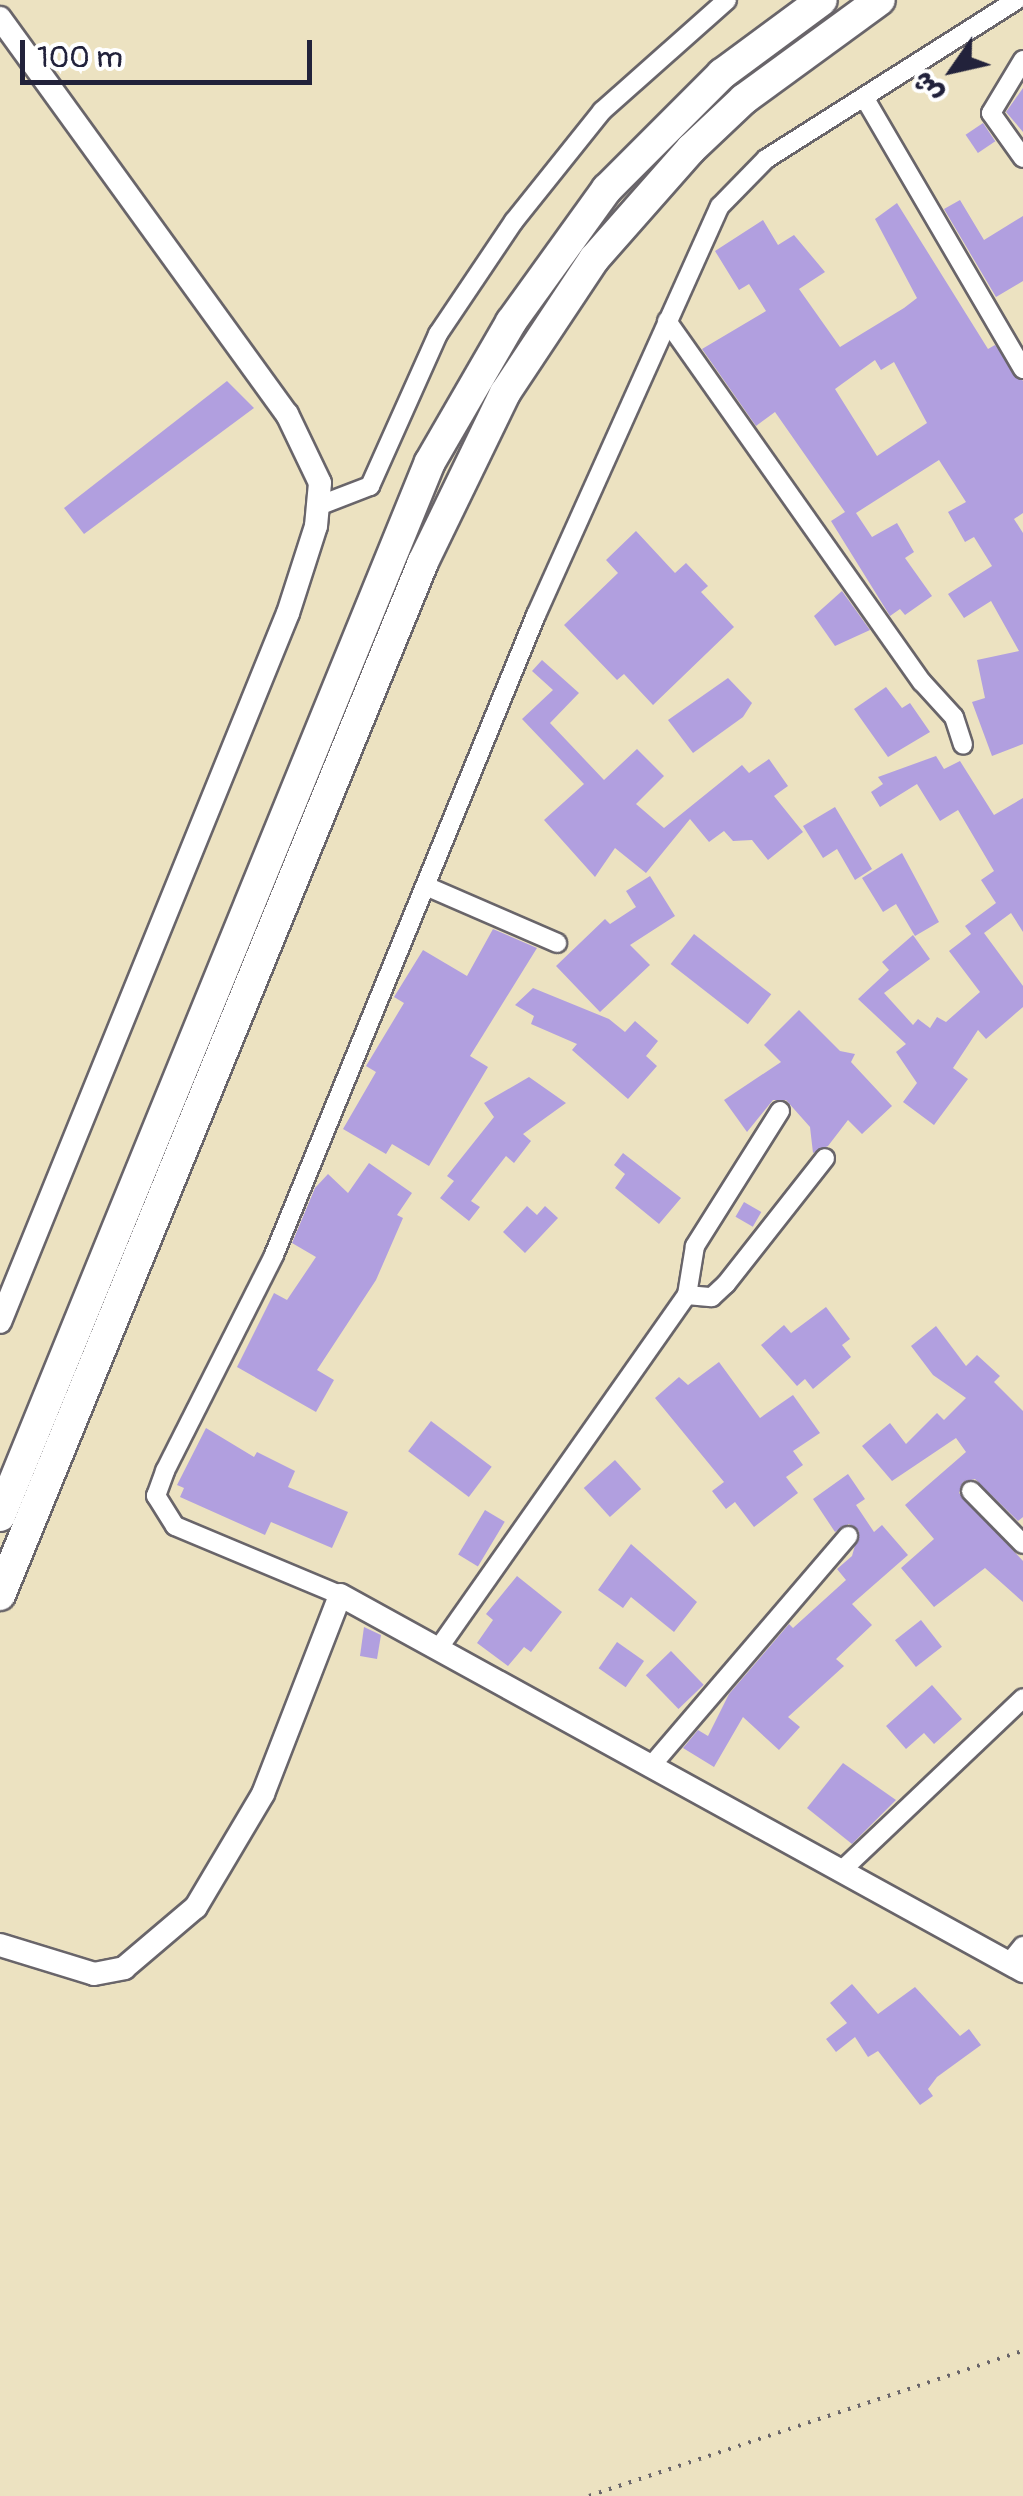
<!DOCTYPE html>
<html>
<head>
<meta charset="utf-8">
<style>
	body { margin:0 }
	#map { position:relative; width:1023px; height:2496px; overflow:hidden; background:#ece2c1; font-family:Pangolin,"Playpen Sans Arabic",sans-serif }
	div>[style] { position:absolute }
	.building>* { inset:0; background:#b19fdf; transform-origin:0 0 }
	.path>* { height:4px; margin-top:-2px; transform-origin:0; background:repeating-linear-gradient(90deg,#69656a 0 2.5px,transparent 0 10.5px) }
	.roads { filter:drop-shadow(2px 0 #69656a) drop-shadow(-2px 0 #69656a) drop-shadow(0 2px #69656a) drop-shadow(0 -2px #69656a) }
	.street>* { height:18px; margin:-9px; padding:0 9px; transform-origin:9px; border-radius:9px; background:#fff }
	.secondary>* { height:22px; margin:-11px; padding:0 11px; transform-origin:11px; border-radius:11px; background:#fff }
	.highway>* { height:30px; margin:-15px; padding:0 15px; transform-origin:15px; border-radius:15px; background:#fff }
	span { translate:-50% -50%; white-space:nowrap; text-align:center; line-height:1.15; -webkit-text-stroke:8px #fff; paint-order:stroke }
	.north { position:absolute; left:903px; top:20px; width:100px; height:100px; -webkit-text-stroke:8px #fff; paint-order:stroke; rotate:236deg; font-size:28px; font-weight:700; line-height:40px; text-align:center; color:#22223b }
	.north::after { content:''; display:block; margin:auto; width:35px; height:45px; background:#22223b; clip-path:polygon(50% 0,100% 100%,50% 72%,0 100%) }
	.scale { position:absolute; left:20px; top:40px; width:292px; height:45px; box-sizing:border-box; border:5px solid #22223b; border-top:0; padding-left:12px; font-size:30px; line-height:35px; white-space:nowrap; color:#22223b; -webkit-text-stroke:8px #fff; paint-order:stroke }
</style>
</head>
<body>
<div id="map">
	<div class="building">
		<div style="clip-path:polygon(1023px 88px,1023px 132px,1006px 112px)"></div>
		<div style="left:983px;top:123px;width:22px;height:21px;rotate:56deg"></div>
		<div style="clip-path:polygon(960px 200px,984px 240px,1023px 216px,1023px 281px,996px 297px,944px 209px)"></div>
		<div style="clip-path:polygon(evenodd,897px 203px,988px 349px,995px 345px,1023px 381px,1023px 513px,1014px 519px,1023px 533px,1023px 744px,992px 756px,972px 702px,985px 698px,977px 660px,1019px 651px,991px 601px,964px 618px,948px 594px,992px 566px,974px 537px,965px 542px,948px 512px,966px 502px,939px 460px,856px 513px,872px 537px,897px 523px,914px 552px,905px 558px,932px 596px,905px 615px,900px 609px,890px 616px,831px 521px,845px 512px,775px 412px,756px 426px,702px 349px,766px 311px,749px 284px,739px 290px,715px 251px,763px 220px,778px 245px,794px 235px,825px 272px,799px 289px,840px 347px,904px 308px,917px 298px,875px 219px,897px 203px,875px 360px,881px 370px,894px 362px,927px 423px,877px 456px,835px 389px,875px 360px)"></div>
		<div style="clip-path:polygon(227px 381px,254px 408px,84px 534px,64px 508px)"></div>
		<div style="clip-path:polygon(636px 531px,675px 573px,686px 563px,708px 586px,701px 592px,734px 627px,653px 705px,624px 674px,617px 680px,564px 625px,618px 573px,606px 560px)"></div>
		<div style="clip-path:polygon(842px 591px,870px 630px,835px 646px,814px 616px)"></div>
		<div style="clip-path:polygon(542px 660px,579px 693px,550px 723px,604px 780px,637px 749px,664px 776px,636px 804px,664px 828px,742px 765px,749px 773px,769px 759px,788px 786px,774px 796px,803px 832px,768px 860px,752px 840px,733px 841px,724px 831px,709px 842px,690px 819px,646px 873px,615px 848px,595px 877px,544px 820px,584px 784px,522px 719px,553px 690px,532px 671px)"></div>
		<div style="clip-path:polygon(728px 678px,752px 703px,743px 717px,693px 753px,668px 720px)"></div>
		<div style="clip-path:polygon(886px 687px,902px 708px,910px 703px,930px 732px,888px 757px,854px 709px)"></div>
		<div style="clip-path:polygon(936px 756px,944px 769px,960px 761px,994px 815px,1023px 798px,1023px 932px,1011px 913px,984px 933px,1023px 986px,1023px 1007px,986px 1039px,978px 1030px,953px 1068px,968px 1079px,934px 1125px,903px 1102px,917px 1083px,896px 1052px,906px 1044px,858px 999px,889px 970px,882px 962px,913px 935px,930px 959px,884px 993px,913px 1025px,918px 1019px,930px 1028px,937px 1017px,946px 1022px,980px 992px,949px 951px,971px 934px,965px 926px,996px 903px,981px 880px,994px 871px,958px 810px,940px 821px,917px 784px,880px 807px,871px 792px,883px 784px,878px 777px)"></div>
		<div style="clip-path:polygon(835px 807px,872px 869px,855px 880px,837px 849px,823px 858px,803px 826px)"></div>
		<div style="clip-path:polygon(902px 853px,939px 922px,915px 936px,896px 904px,883px 912px,862px 878px)"></div>
		<div style="clip-path:polygon(650px 876px,675px 916px,630px 945px,650px 965px,600px 1012px,556px 966px,605px 919px,610px 924px,636px 907px,626px 891px)"></div>
		<div style="clip-path:polygon(493px 929px,537px 948px,470px 1056px,488px 1067px,429px 1166px,392px 1144px,386px 1154px,343px 1129px,376px 1072px,366px 1066px,404px 1003px,394px 997px,423px 950px,467px 976px)"></div>
		<div style="left:694px;top:934px;width:98px;height:38px;rotate:38deg"></div>
		<div style="clip-path:polygon(533px 988px,609px 1019px,625px 1032px,635px 1021px,658px 1041px,646px 1056px,657px 1066px,628px 1099px,572px 1050px,577px 1044px,531px 1024px,534px 1016px,515px 1005px)"></div>
		<div style="clip-path:polygon(799px 1010px,840px 1051px,855px 1054px,851px 1062px,892px 1106px,862px 1134px,848px 1120px,828px 1146px,813px 1153px,810px 1127px,786px 1100px,773px 1100px,747px 1132px,724px 1100px,781px 1062px,764px 1045px)"></div>
		<div style="clip-path:polygon(529px 1077px,566px 1103px,523px 1134px,531px 1141px,514px 1163px,506px 1156px,471px 1201px,480px 1207px,469px 1221px,440px 1198px,454px 1181px,447px 1176px,494px 1117px,484px 1103px)"></div>
		<div style="clip-path:polygon(623px 1153px,681px 1198px,659px 1224px,615px 1188px,625px 1174px,614px 1165px)"></div>
		<div style="clip-path:polygon(369px 1163px,412px 1193px,397px 1215px,403px 1218px,376px 1280px,317px 1370px,334px 1380px,316px 1412px,237px 1367px,274px 1293px,287px 1300px,316px 1257px,292px 1243px,315px 1188px,328px 1174px,348px 1193px)"></div>
		<div style="left:744px;top:1202px;width:20px;height:17px;rotate:30deg"></div>
		<div style="clip-path:polygon(527px 1206px,537px 1215px,545px 1206px,558px 1218px,525px 1253px,503px 1232px)"></div>
		<div style="clip-path:polygon(826px 1307px,850px 1339px,842px 1345px,851px 1357px,813px 1389px,805px 1379px,797px 1386px,761px 1345px,784px 1325px,791px 1333px)"></div>
		<div style="clip-path:polygon(936px 1326px,966px 1366px,977px 1355px,1000px 1376px,994px 1382px,1023px 1411px,1023px 1517px,1018px 1521px,975px 1479px,963px 1482px,959px 1493px,1023px 1561px,1023px 1602px,985px 1568px,934px 1607px,901px 1568px,934px 1539px,905px 1505px,966px 1452px,956px 1438px,892px 1481px,862px 1446px,890px 1423px,906px 1444px,937px 1413px,944px 1420px,966px 1398px,933px 1375px,911px 1346px)"></div>
		<div style="clip-path:polygon(719px 1362px,760px 1418px,793px 1395px,820px 1433px,793px 1451px,803px 1465px,786px 1477px,798px 1493px,754px 1527px,735px 1502px,726px 1509px,712px 1491px,724px 1482px,655px 1398px,679px 1377px,688px 1385px)"></div>
		<div style="left:431px;top:1421px;width:76px;height:38px;rotate:37deg"></div>
		<div style="clip-path:polygon(206px 1428px,254px 1457px,257px 1452px,295px 1471px,288px 1487px,348px 1512px,332px 1548px,271px 1522px,265px 1535px,180px 1497px,184px 1488px,177px 1485px)"></div>
		<div style="left:615px;top:1460px;width:39px;height:42px;rotate:48deg"></div>
		<div style="clip-path:polygon(848px 1474px,865px 1499px,856px 1505px,874px 1532px,882px 1525px,908px 1555px,852px 1604px,872px 1625px,836px 1659px,844px 1666px,788px 1717px,800px 1727px,779px 1750px,743px 1717px,714px 1767px,683px 1748px,698px 1730px,708px 1736px,729px 1694px,789px 1624px,793px 1628px,846px 1580px,837px 1569px,852px 1556px,859px 1531px,849px 1524px,835px 1532px,813px 1499px)"></div>
		<div style="left:485px;top:1510px;width:23px;height:52px;rotate:31deg"></div>
		<div style="clip-path:polygon(631px 1544px,697px 1602px,674px 1632px,631px 1597px,623px 1608px,598px 1590px)"></div>
		<div style="clip-path:polygon(517px 1576px,562px 1612px,531px 1652px,524px 1647px,508px 1666px,477px 1643px,493px 1620px,486px 1614px)"></div>
		<div style="left:921px;top:1620px;width:34px;height:33px;rotate:52deg"></div>
		<div style="clip-path:polygon(364px 1627px,381px 1635px,377px 1659px,360px 1656px)"></div>
		<div style="left:617px;top:1642px;width:33px;height:32px;rotate:35deg"></div>
		<div style="left:671px;top:1651px;width:47px;height:35px;rotate:46deg"></div>
		<div style="clip-path:polygon(932px 1685px,962px 1719px,934px 1744px,924px 1733px,906px 1749px,886px 1726px)"></div>
		<div style="clip-path:polygon(843px 1763px,896px 1800px,852px 1844px,807px 1808px)"></div>
		<div style="clip-path:polygon(852px 1984px,878px 2014px,915px 1987px,960px 2036px,969px 2029px,981px 2045px,937px 2077px,928px 2089px,933px 2096px,920px 2105px,878px 2051px,868px 2057px,855px 2037px,836px 2052px,826px 2039px,847px 2023px,830px 2003px)"></div>
	</div>
	<div class="path">
		<div style="left:589px;top:2496px;width:458px;rotate:-18.5deg"></div>
	</div>
	<div class="roads">
		<div class="street">
			<div style="left:1023px;top:60px;width:62px;rotate:121.1deg"></div>
			<div style="left:991px;top:113px;width:55px;rotate:54.6deg"></div>
			<div style="left:864px;top:97px;width:315px;rotate:59.7deg"></div>
			<div style="left:667px;top:321px;width:442px;rotate:54.8deg"></div>
			<div style="left:922px;top:682px;width:47px;rotate:47.6deg"></div>
			<div style="left:954px;top:717px;width:29px;rotate:72deg"></div>
			<div style="left:318px;top:506px;width:56px;rotate:-21deg"></div>
			<div style="left:370px;top:486px;width:167px;rotate:-65.9deg"></div>
			<div style="left:438px;top:334px;width:136px;rotate:-56.1deg"></div>
			<div style="left:514px;top:221px;width:141px;rotate:-51.3deg"></div>
			<div style="left:602px;top:111px;width:167px;rotate:-41.6deg"></div>
			<div style="left:426px;top:886px;width:143px;rotate:23.5deg"></div>
			<div style="left:780px;top:1111px;width:160px;rotate:122.2deg"></div>
			<div style="left:695px;top:1246px;width:50px;rotate:99.3deg"></div>
			<div style="left:687px;top:1295px;width:25px;rotate:5deg"></div>
			<div style="left:712px;top:1297px;width:19px;rotate:-43deg"></div>
			<div style="left:726px;top:1284px;width:160px;rotate:-51.8deg"></div>
			<div style="left:971px;top:1491px;width:74px;rotate:45.5deg"></div>
			<div style="left:340px;top:1595px;width:179px;rotate:-157.3deg"></div>
			<div style="left:175px;top:1526px;width:36px;rotate:-122deg"></div>
			<div style="left:156px;top:1496px;width:27px;rotate:-70deg"></div>
			<div style="left:165px;top:1471px;width:242px;rotate:-63.2deg"></div>
			<div style="left:274px;top:1255px;width:692px;rotate:-67.74deg"></div>
			<div style="left:536px;top:615px;width:448px;rotate:-65.8deg"></div>
			<div style="left:720px;top:206px;width:66px;rotate:-45.6deg"></div>
			<div style="left:766px;top:159px;width:297px;rotate:-32.4deg"></div>
			<div style="left:438px;top:1649px;width:433px;rotate:-54.9deg"></div>
			<div style="left:651px;top:1766px;width:303px;rotate:-49.4deg"></div>
			<div style="left:841px;top:1871px;width:251px;rotate:-43.5deg"></div>
			<div style="left:1009px;top:1963px;width:22px;rotate:-51deg"></div>
		</div>
		<div class="secondary">
			<div style="left:0;top:18px;width:489px;rotate:54.1deg"></div>
			<div style="left:287px;top:414px;width:76px;rotate:64.4deg"></div>
			<div style="left:320px;top:483px;width:43px;rotate:95.3deg"></div>
			<div style="left:316px;top:526px;width:91px;rotate:107.8deg"></div>
			<div style="left:288px;top:613px;width:765px;rotate:112.11deg"></div>
			<div style="left:0;top:1945px;width:98px;rotate:17.1deg"></div>
			<div style="left:94px;top:1974px;width:31px;rotate:-11deg"></div>
			<div style="left:124px;top:1968px;width:94px;rotate:-40.3deg"></div>
			<div style="left:196px;top:1907px;width:131px;rotate:-59.3deg"></div>
			<div style="left:263px;top:1794px;width:213px;rotate:-68.8deg"></div>
			<div style="left:340px;top:1595px;width:780px;rotate:28.83deg"></div>
		</div>
		<div class="highway">
			<div style="left:0;top:1516px;width:1138px;rotate:-67.81deg"></div>
			<div style="left:430px;top:462px;width:162px;rotate:-59.9deg"></div>
			<div style="left:511px;top:322px;width:164px;rotate:-54.2deg"></div>
			<div style="left:607px;top:189px;width:163px;rotate:-45deg"></div>
			<div style="left:722px;top:74px;width:124px;rotate:-36.5deg"></div>
			<div style="left:0;top:1595px;width:1116px;rotate:-67.73deg"></div>
			<div style="left:423px;top:562px;width:188px;rotate:-64.1deg"></div>
			<div style="left:505px;top:393px;width:161px;rotate:-56.4deg"></div>
			<div style="left:594px;top:259px;width:147px;rotate:-48.6deg"></div>
			<div style="left:691px;top:149px;width:73px;rotate:-43.3deg"></div>
			<div style="left:744px;top:99px;width:168px;rotate:-36.1deg"></div>
		</div>
	</div>
	<div class="north">ش</div>
	<div class="scale">100 m</div>
</div>
</body>
</html>
